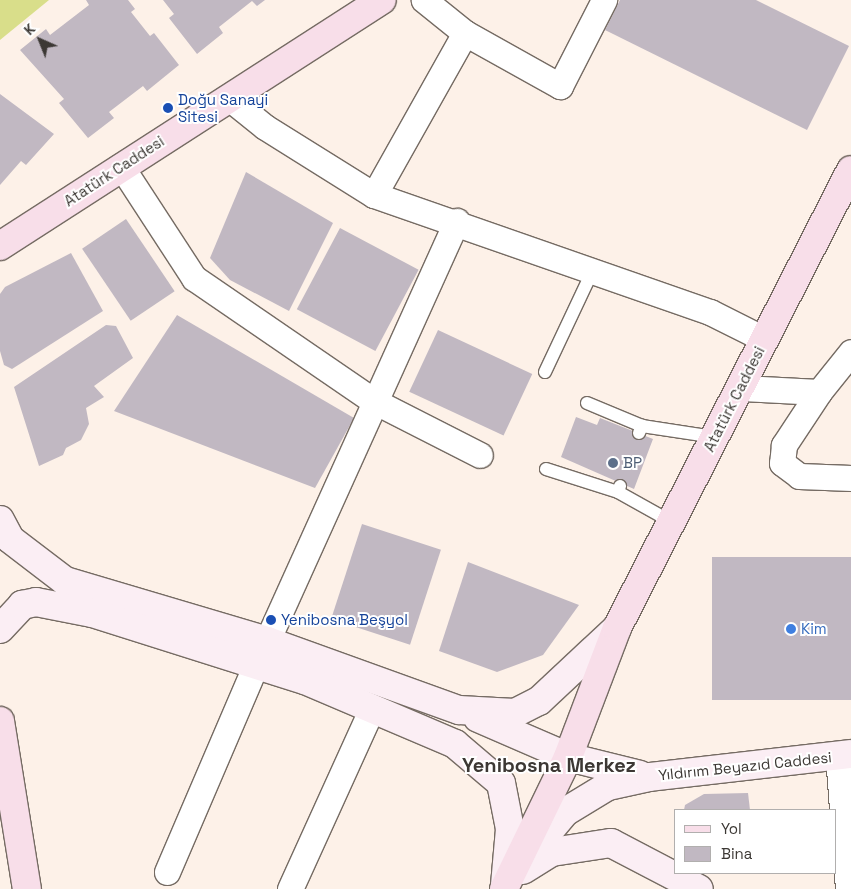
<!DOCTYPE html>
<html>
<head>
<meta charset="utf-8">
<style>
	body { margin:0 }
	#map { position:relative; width:851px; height:889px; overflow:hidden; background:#fdf1e8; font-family:"Space Grotesk",sans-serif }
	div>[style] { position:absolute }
	.green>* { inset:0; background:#d9de8a }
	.building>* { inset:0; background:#c1b8c2; transform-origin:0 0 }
	.roads { filter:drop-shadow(1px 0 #756b63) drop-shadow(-1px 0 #756b63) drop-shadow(0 1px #756b63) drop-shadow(0 -1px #756b63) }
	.service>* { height:12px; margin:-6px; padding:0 6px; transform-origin:6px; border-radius:6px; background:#fff }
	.minor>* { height:25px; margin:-12.5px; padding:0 12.5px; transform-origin:12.5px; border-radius:12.5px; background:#fff }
	.secondary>* { height:28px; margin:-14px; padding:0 14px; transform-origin:14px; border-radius:14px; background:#fbeef4 }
	.primary>* { height:28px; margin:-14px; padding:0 14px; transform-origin:14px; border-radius:14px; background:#f8dee9 }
	.dots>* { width:14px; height:14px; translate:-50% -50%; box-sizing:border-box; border:2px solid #fff; border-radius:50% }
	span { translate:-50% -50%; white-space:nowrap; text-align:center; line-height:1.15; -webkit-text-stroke:4px #fff; paint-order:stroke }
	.transit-label { font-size:15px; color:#164399 }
	.left { translate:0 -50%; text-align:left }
	.street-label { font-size:15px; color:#3c3834 }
	.service-label { font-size:15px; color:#4e5e75 }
	.shop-label { font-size:15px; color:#366cbe }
	.district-label { font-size:20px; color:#3c3834; font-weight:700 }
	.legend { position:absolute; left:674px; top:809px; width:162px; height:65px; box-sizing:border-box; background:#fff; border:1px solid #b1afae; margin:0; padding:6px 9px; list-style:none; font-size:15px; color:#3c3834 }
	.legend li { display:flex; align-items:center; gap:10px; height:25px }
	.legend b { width:25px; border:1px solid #b1afae }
	.north { position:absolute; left:15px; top:15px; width:50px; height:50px; -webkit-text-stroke:4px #fff; paint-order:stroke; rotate:316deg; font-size:14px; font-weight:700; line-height:20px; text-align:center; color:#3c3834 }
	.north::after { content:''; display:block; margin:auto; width:18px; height:22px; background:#3c3834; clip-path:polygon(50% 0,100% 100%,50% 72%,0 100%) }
</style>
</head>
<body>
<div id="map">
	<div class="green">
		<div style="clip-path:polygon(0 0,49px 0,0 40px)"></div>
	</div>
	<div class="building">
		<div style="clip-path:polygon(86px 0,128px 0,135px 9px,131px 12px,150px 36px,154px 33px,179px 65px,147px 91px,143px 86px,109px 112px,114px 118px,88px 138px,59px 103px,64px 99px,20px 50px,46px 29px,50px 35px,89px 5px)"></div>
		<div style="clip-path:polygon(163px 0,265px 0,257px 6px,252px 1px,219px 27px,223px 33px,197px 54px,169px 18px,174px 14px)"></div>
		<div style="clip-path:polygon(620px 0,756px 0,849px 46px,807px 130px,605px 30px)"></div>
		<div style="clip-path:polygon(0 94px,54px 134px,26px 165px,21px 161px,0 185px)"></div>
		<div style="clip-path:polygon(246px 172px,333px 223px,289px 311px,230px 280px,210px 258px)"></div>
		<div style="left:126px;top:219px;width:87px;height:53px;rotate:56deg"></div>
		<div style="left:340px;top:228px;width:89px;height:92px;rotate:28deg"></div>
		<div style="clip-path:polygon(71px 253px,103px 311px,12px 369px,4px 365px,0 351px,0 294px,5px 287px)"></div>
		<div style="clip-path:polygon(177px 315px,354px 418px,315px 488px,114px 411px)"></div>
		<div style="clip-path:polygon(106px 325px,116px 326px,133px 358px,94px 386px,104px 397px,86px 408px,89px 424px,81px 440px,66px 448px,63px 455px,39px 466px,14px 387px)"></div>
		<div style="left:438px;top:330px;width:104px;height:68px;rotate:25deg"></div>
		<div style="clip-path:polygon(576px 417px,597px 425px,600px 418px,653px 439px,634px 489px,561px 457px)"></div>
		<div style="left:362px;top:524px;width:83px;height:100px;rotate:18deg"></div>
		<div style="left:712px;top:557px;width:139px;height:143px"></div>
		<div style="clip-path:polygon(468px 562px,579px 605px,543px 655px,497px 672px,439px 651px)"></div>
		<div style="clip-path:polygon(748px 793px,750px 810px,684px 810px,685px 805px,704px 794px)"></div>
	</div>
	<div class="roads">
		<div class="service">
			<div style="left:545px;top:372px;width:113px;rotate:-64.8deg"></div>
			<div style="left:587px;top:403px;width:60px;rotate:22.7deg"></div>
			<div style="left:639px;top:433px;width:8px;rotate:-67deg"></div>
			<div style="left:642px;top:426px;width:74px;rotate:8.6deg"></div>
			<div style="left:546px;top:469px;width:76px;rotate:17.7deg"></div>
			<div style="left:620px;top:486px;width:6px;rotate:108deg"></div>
			<div style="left:618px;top:492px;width:62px;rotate:29.1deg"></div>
		</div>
		<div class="minor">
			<div style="left:465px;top:33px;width:109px;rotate:29.2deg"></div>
			<div style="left:560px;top:86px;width:97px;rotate:-62.9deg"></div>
			<div style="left:229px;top:98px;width:46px;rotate:38.9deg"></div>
			<div style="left:265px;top:127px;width:128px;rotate:32deg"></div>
			<div style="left:374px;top:195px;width:356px;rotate:19.2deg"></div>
			<div style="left:710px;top:312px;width:60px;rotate:26.6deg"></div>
			<div style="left:121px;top:166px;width:134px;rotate:56.9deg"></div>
			<div style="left:194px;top:278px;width:216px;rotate:34.4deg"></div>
			<div style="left:372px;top:400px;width:121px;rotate:27deg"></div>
			<div style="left:374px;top:195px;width:186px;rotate:-60.7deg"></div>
			<div style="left:465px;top:33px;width:53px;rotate:-141.2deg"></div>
			<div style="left:742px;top:388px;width:77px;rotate:3deg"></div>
			<div style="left:819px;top:392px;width:51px;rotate:-51.3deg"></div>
			<div style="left:819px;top:392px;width:64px;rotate:123.4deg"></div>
			<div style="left:784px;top:445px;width:18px;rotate:96deg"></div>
			<div style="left:782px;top:463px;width:21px;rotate:37deg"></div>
			<div style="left:799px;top:476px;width:52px;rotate:2.2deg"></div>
			<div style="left:267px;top:641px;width:461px;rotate:-65.7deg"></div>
			<div style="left:838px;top:755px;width:134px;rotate:85.7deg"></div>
			<div style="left:167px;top:872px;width:226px;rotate:-66.8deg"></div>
			<div style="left:290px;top:889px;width:199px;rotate:-65.6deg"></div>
		</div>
		<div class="secondary">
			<div style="left:0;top:520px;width:21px;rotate:62deg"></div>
			<div style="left:10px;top:539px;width:69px;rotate:37.4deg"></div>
			<div style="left:65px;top:581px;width:211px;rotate:16.5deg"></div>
			<div style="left:267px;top:641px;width:204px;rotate:19.8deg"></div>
			<div style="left:459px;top:710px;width:56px;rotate:3.1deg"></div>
			<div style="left:515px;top:713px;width:27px;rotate:-27deg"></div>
			<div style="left:539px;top:701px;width:107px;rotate:-43.1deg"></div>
			<div style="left:0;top:629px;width:33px;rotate:-47deg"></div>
			<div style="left:22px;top:605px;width:14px;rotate:-12deg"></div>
			<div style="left:36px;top:602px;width:57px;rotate:11.1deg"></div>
			<div style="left:92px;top:613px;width:223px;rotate:17.5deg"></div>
			<div style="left:305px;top:680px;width:163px;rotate:23.1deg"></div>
			<div style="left:455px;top:744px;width:60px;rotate:40.3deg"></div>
			<div style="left:501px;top:783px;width:47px;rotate:78.9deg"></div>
			<div style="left:510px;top:829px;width:56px;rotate:95.1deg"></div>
			<div style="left:478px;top:718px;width:98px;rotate:23.4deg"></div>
			<div style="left:568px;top:757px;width:74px;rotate:14deg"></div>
			<div style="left:524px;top:861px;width:64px;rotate:-50.1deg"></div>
			<div style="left:565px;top:812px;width:50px;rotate:-31.2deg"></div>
			<div style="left:608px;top:786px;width:42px;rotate:-12.4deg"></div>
			<div style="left:649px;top:777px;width:203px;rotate:-6.5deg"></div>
			<div style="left:523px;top:870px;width:34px;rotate:-32deg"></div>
			<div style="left:552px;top:852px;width:60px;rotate:-8.7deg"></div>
			<div style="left:611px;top:843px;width:99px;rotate:27.6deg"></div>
		</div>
		<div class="primary">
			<div style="left:0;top:246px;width:454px;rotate:-32.8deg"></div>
			<div style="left:0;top:721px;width:170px;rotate:80.9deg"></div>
			<div style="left:504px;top:889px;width:147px;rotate:-64.1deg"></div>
			<div style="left:568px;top:757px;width:138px;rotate:-69.2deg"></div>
			<div style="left:617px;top:628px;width:514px;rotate:-62.94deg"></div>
		</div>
	</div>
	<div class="dots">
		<div style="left:168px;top:108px;background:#1a4fb4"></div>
		<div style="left:613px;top:463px;background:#5c6f8a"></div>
		<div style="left:271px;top:620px;background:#1a4fb4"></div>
		<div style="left:791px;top:629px;background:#3f7fe0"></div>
	</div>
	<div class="transit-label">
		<span class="left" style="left:178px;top:108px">Doğu Sanayi<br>Sitesi</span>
		<span class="left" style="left:281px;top:620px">Yenibosna Beşyol</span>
	</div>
	<div class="street-label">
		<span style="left:114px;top:171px;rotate:-33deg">Atatürk Caddesi</span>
		<span style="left:734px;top:399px;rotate:-63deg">Atatürk Caddesi</span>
		<span style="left:745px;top:766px;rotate:-6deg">Yıldırım Beyazıd Caddesi</span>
	</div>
	<div class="service-label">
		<span class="left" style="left:623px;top:463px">BP</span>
	</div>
	<div class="shop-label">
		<span class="left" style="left:801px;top:629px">Kim</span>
	</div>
	<div class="district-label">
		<span style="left:549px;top:765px">Yenibosna Merkez</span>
	</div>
	<ul class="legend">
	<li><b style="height:6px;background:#f8dee9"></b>Yol</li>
	<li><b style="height:14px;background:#c1b8c2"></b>Bina</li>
	</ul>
	<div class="north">K</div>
</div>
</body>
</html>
